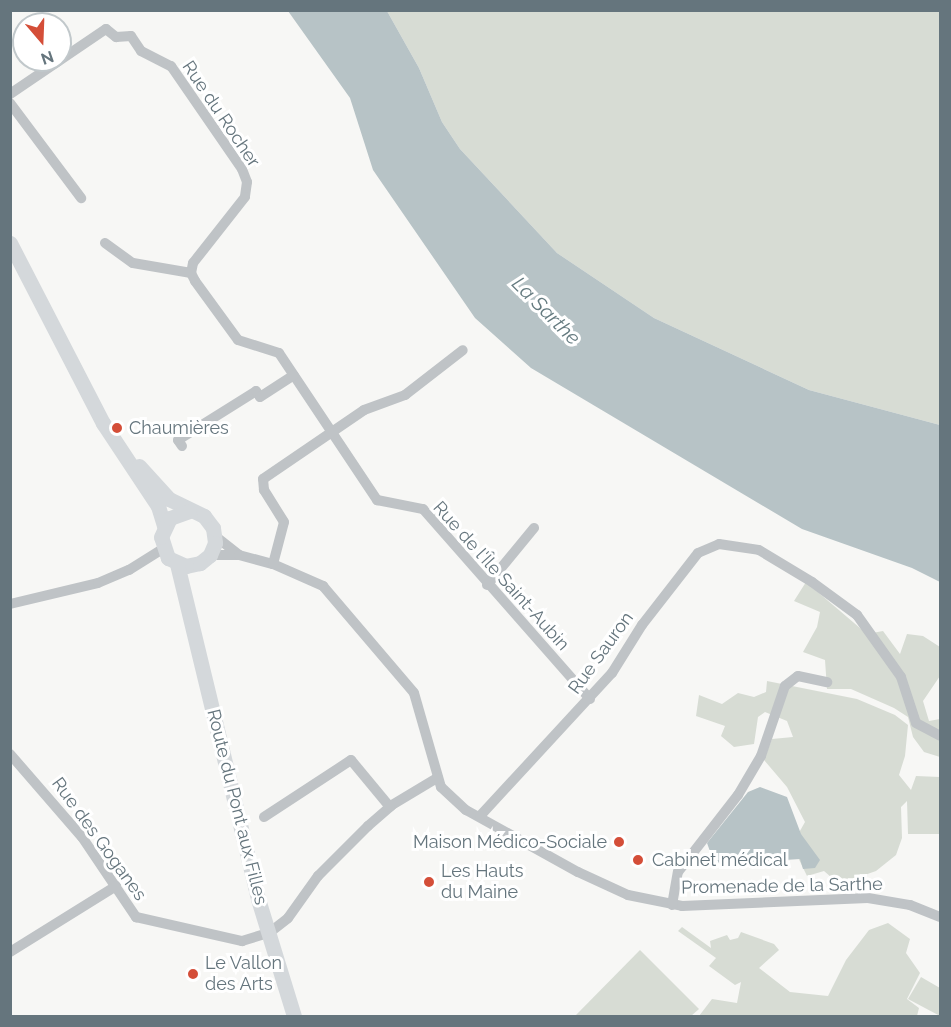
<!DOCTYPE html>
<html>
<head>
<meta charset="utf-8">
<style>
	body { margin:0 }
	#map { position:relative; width:951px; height:1027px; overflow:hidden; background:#f7f7f5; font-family:Raleway,sans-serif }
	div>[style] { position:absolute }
	.green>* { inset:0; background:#d7dcd4 }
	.water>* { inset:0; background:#b7c3c6 }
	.street>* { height:10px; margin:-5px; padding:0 5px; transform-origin:5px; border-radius:5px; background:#bfc3c6 }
	.secondary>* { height:15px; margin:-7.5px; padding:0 7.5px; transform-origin:7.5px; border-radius:7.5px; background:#d4d8db }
	.dots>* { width:16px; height:16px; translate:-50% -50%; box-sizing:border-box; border:3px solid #fff; border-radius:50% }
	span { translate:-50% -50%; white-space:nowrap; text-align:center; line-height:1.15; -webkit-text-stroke:6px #fff; paint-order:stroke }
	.street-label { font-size:18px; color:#65757d }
	.poi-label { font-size:18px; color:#65757d }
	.left { translate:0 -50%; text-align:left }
	.right { translate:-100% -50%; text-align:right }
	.water-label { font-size:20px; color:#647a7f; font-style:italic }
	.frame { position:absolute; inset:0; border:12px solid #65757d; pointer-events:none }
	.north { position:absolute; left:12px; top:12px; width:60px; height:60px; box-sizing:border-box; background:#fff; border:2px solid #c1c8cb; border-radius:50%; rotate:161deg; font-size:16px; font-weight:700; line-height:24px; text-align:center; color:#65757d }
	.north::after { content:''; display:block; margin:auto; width:21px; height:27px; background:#d44e38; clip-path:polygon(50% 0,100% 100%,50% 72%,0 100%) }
</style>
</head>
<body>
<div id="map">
	<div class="green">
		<div style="clip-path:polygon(387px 11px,940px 11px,940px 425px,809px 390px,654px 318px,557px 253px,460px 149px,442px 122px,419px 68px)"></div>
		<div style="clip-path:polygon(806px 582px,867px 634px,883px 631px,900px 654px,907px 634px,923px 636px,940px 647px,940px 676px,923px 701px,929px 721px,940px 719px,940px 757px,924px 752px,913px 737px,908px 717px,894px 708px,851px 689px,827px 689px,825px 660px,803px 652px,817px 627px,820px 612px,794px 601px)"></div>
		<div style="clip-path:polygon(767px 681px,857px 699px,895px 715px,908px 725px,905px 756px,899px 775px,911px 790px,916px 776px,940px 777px,940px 834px,908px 834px,907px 801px,901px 807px,902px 838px,896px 855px,876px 871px,839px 884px,824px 871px,807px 876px,792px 845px,805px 822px,787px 787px,764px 760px,772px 739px,793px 737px,787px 721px,765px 712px,758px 717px,754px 744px,734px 747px,721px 736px,725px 726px,696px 716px,699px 695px,722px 704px,738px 693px,754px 697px,766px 692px)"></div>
		<div style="clip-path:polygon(888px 923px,910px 939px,906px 953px,920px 973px,907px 999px,919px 1008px,917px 1016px,699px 1016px,712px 999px,737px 1003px,741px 982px,735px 985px,709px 966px,716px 958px,678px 931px,682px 927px,711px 948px,710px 941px,727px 935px,730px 940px,738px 938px,741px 932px,774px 944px,779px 950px,759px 968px,790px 992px,828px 996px,846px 960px,869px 930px)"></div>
		<div style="clip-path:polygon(640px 950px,699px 1009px,691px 1016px,575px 1016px)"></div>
		<div style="clip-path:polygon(921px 977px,940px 988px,940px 1016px,908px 999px)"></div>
	</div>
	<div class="water">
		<div style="clip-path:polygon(288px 11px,387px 11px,419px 68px,442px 122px,460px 149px,557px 253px,654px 318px,809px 390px,940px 425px,940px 582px,912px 568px,802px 529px,531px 368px,475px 318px,373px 170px,350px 98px)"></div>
		<div style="clip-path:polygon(760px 787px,787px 797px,801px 834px,820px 860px,815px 868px,803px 869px,800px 859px,720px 864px,712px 857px,707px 843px,748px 792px)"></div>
	</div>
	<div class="street">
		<div style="left:10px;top:94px;width:116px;rotate:-34.1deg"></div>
		<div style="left:106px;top:29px;width:13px;rotate:39deg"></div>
		<div style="left:116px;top:37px;width:15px;rotate:-4deg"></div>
		<div style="left:131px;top:36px;width:18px;rotate:56deg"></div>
		<div style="left:141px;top:51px;width:34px;rotate:27deg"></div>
		<div style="left:171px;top:66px;width:125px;rotate:55.4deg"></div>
		<div style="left:242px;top:169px;width:14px;rotate:69deg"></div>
		<div style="left:247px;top:182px;width:15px;rotate:98deg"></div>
		<div style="left:245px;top:197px;width:84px;rotate:128.2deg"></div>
		<div style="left:193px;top:263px;width:10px;rotate:101deg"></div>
		<div style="left:191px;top:273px;width:9px;rotate:63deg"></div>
		<div style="left:195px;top:281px;width:73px;rotate:53.9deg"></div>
		<div style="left:238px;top:340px;width:43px;rotate:17.6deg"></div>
		<div style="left:279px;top:353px;width:177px;rotate:56.3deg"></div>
		<div style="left:377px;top:500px;width:47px;rotate:11.1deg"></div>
		<div style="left:423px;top:509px;width:253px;rotate:48.7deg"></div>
		<div style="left:10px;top:103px;width:119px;rotate:53.2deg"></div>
		<div style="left:105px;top:243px;width:34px;rotate:36deg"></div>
		<div style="left:133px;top:263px;width:59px;rotate:9.8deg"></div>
		<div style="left:182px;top:446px;width:7px;rotate:-124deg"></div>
		<div style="left:178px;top:440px;width:92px;rotate:-32.1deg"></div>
		<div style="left:256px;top:391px;width:7px;rotate:56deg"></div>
		<div style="left:260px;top:397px;width:40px;rotate:-32.9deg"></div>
		<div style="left:215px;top:536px;width:31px;rotate:38deg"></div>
		<div style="left:210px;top:555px;width:29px"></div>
		<div style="left:239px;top:555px;width:35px;rotate:15deg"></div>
		<div style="left:273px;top:564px;width:55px;rotate:23.7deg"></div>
		<div style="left:323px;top:586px;width:140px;rotate:49.6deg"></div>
		<div style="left:414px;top:693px;width:98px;rotate:74deg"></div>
		<div style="left:441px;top:787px;width:34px;rotate:43deg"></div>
		<div style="left:466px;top:810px;width:128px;rotate:29deg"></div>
		<div style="left:578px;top:872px;width:55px;rotate:24.7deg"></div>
		<div style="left:628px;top:895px;width:55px;rotate:11.5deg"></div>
		<div style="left:682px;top:906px;width:186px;rotate:-2.5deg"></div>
		<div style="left:868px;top:898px;width:43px;rotate:9.5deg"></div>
		<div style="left:910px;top:905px;width:32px;rotate:22deg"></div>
		<div style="left:273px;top:564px;width:43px;rotate:-75.3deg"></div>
		<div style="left:284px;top:522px;width:38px;rotate:-122deg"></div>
		<div style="left:264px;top:490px;width:11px;rotate:-95deg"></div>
		<div style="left:263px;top:479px;width:122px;rotate:-34.3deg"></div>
		<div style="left:364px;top:410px;width:44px;rotate:-20.1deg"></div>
		<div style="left:405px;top:395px;width:73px;rotate:-37.8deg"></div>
		<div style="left:487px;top:585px;width:74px;rotate:-50.5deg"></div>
		<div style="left:10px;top:604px;width:90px;rotate:-13.4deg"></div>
		<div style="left:98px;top:583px;width:34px;rotate:-23deg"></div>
		<div style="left:129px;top:570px;width:40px;rotate:-32deg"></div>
		<div style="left:10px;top:754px;width:110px;rotate:49.1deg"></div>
		<div style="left:82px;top:837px;width:97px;rotate:56deg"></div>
		<div style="left:136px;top:917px;width:109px;rotate:12.8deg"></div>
		<div style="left:242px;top:941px;width:28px;rotate:-17deg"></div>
		<div style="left:269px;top:933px;width:24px;rotate:-38deg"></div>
		<div style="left:288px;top:918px;width:52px;rotate:-54.5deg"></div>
		<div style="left:318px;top:876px;width:71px;rotate:-45deg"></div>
		<div style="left:368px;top:826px;width:32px;rotate:-41deg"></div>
		<div style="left:392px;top:805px;width:52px;rotate:-31deg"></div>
		<div style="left:480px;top:816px;width:195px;rotate:-47.3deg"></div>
		<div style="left:612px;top:673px;width:57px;rotate:-58deg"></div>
		<div style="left:642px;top:625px;width:91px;rotate:-52.1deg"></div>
		<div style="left:698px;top:553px;width:23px;rotate:-23deg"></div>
		<div style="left:719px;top:544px;width:40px;rotate:8.5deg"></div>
		<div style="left:759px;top:550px;width:62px;rotate:31.1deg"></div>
		<div style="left:812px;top:582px;width:56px;rotate:36.3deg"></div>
		<div style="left:857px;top:615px;width:76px;rotate:54.6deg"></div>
		<div style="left:901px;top:677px;width:48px;rotate:71.9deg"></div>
		<div style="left:916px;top:723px;width:27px;rotate:28deg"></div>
		<div style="left:264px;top:817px;width:104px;rotate:-33.2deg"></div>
		<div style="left:351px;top:760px;width:61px;rotate:50.3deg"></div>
		<div style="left:672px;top:905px;width:34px;rotate:-80deg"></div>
		<div style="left:678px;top:872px;width:98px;rotate:-52.1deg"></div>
		<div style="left:738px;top:795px;width:45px;rotate:-59.5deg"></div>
		<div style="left:761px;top:756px;width:74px;rotate:-71.1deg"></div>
		<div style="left:785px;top:686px;width:16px;rotate:-38deg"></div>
		<div style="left:798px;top:676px;width:30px;rotate:12deg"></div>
		<div style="left:10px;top:952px;width:125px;rotate:-31.9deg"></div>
	</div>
	<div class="secondary">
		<div style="left:10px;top:243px;width:203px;rotate:62.7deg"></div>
		<div style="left:103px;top:423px;width:100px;rotate:56.5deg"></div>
		<div style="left:158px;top:506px;width:21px;rotate:73deg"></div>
		<div style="left:139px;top:466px;width:45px;rotate:47.7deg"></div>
		<div style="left:169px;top:499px;width:39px;rotate:26deg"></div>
		<div style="left:204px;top:516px;width:15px;rotate:53deg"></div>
		<div style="left:213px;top:528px;width:15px;rotate:82deg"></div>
		<div style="left:215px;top:543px;width:13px;rotate:113deg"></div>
		<div style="left:210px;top:555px;width:13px;rotate:141deg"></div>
		<div style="left:200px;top:563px;width:14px;rotate:168deg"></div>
		<div style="left:186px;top:566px;width:20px;rotate:-156deg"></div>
		<div style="left:168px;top:558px;width:22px;rotate:-108deg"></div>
		<div style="left:161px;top:537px;width:21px;rotate:-65deg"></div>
		<div style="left:170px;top:518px;width:20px;rotate:-20deg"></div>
		<div style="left:177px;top:564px;width:345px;rotate:76.4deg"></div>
		<div style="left:258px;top:899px;width:122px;rotate:72.9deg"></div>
	</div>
	<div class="dots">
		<div style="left:117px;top:428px;background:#d44e38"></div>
		<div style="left:619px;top:842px;background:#d44e38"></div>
		<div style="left:638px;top:860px;background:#d44e38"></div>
		<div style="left:429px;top:882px;background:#d44e38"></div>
		<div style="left:193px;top:974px;background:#d44e38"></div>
	</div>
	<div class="street-label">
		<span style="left:221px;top:114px;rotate:56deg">Rue du Rocher</span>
		<span style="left:501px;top:576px;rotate:48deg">Rue de l'Île Saint-Aubin</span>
		<span style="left:601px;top:653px;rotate:-54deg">Rue Sauron</span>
		<span style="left:237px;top:807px;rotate:76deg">Route du Pont aux Filles</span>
		<span style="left:99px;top:839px;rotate:54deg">Rue des Goganes</span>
		<span style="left:782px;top:886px;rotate:-1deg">Promenade de la Sarthe</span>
	</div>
	<div class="poi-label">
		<span class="left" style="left:129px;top:428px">Chaumières</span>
		<span class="right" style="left:607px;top:842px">Maison Médico-Sociale</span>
		<span class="left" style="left:652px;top:860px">Cabinet médical</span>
		<span class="left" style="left:441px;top:882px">Les Hauts<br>du Maine</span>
		<span class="left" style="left:205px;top:974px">Le Vallon<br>des Arts</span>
	</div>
	<div class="water-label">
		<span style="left:546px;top:311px;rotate:45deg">La Sarthe</span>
	</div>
	<div class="frame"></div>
	<div class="north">N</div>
</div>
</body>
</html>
